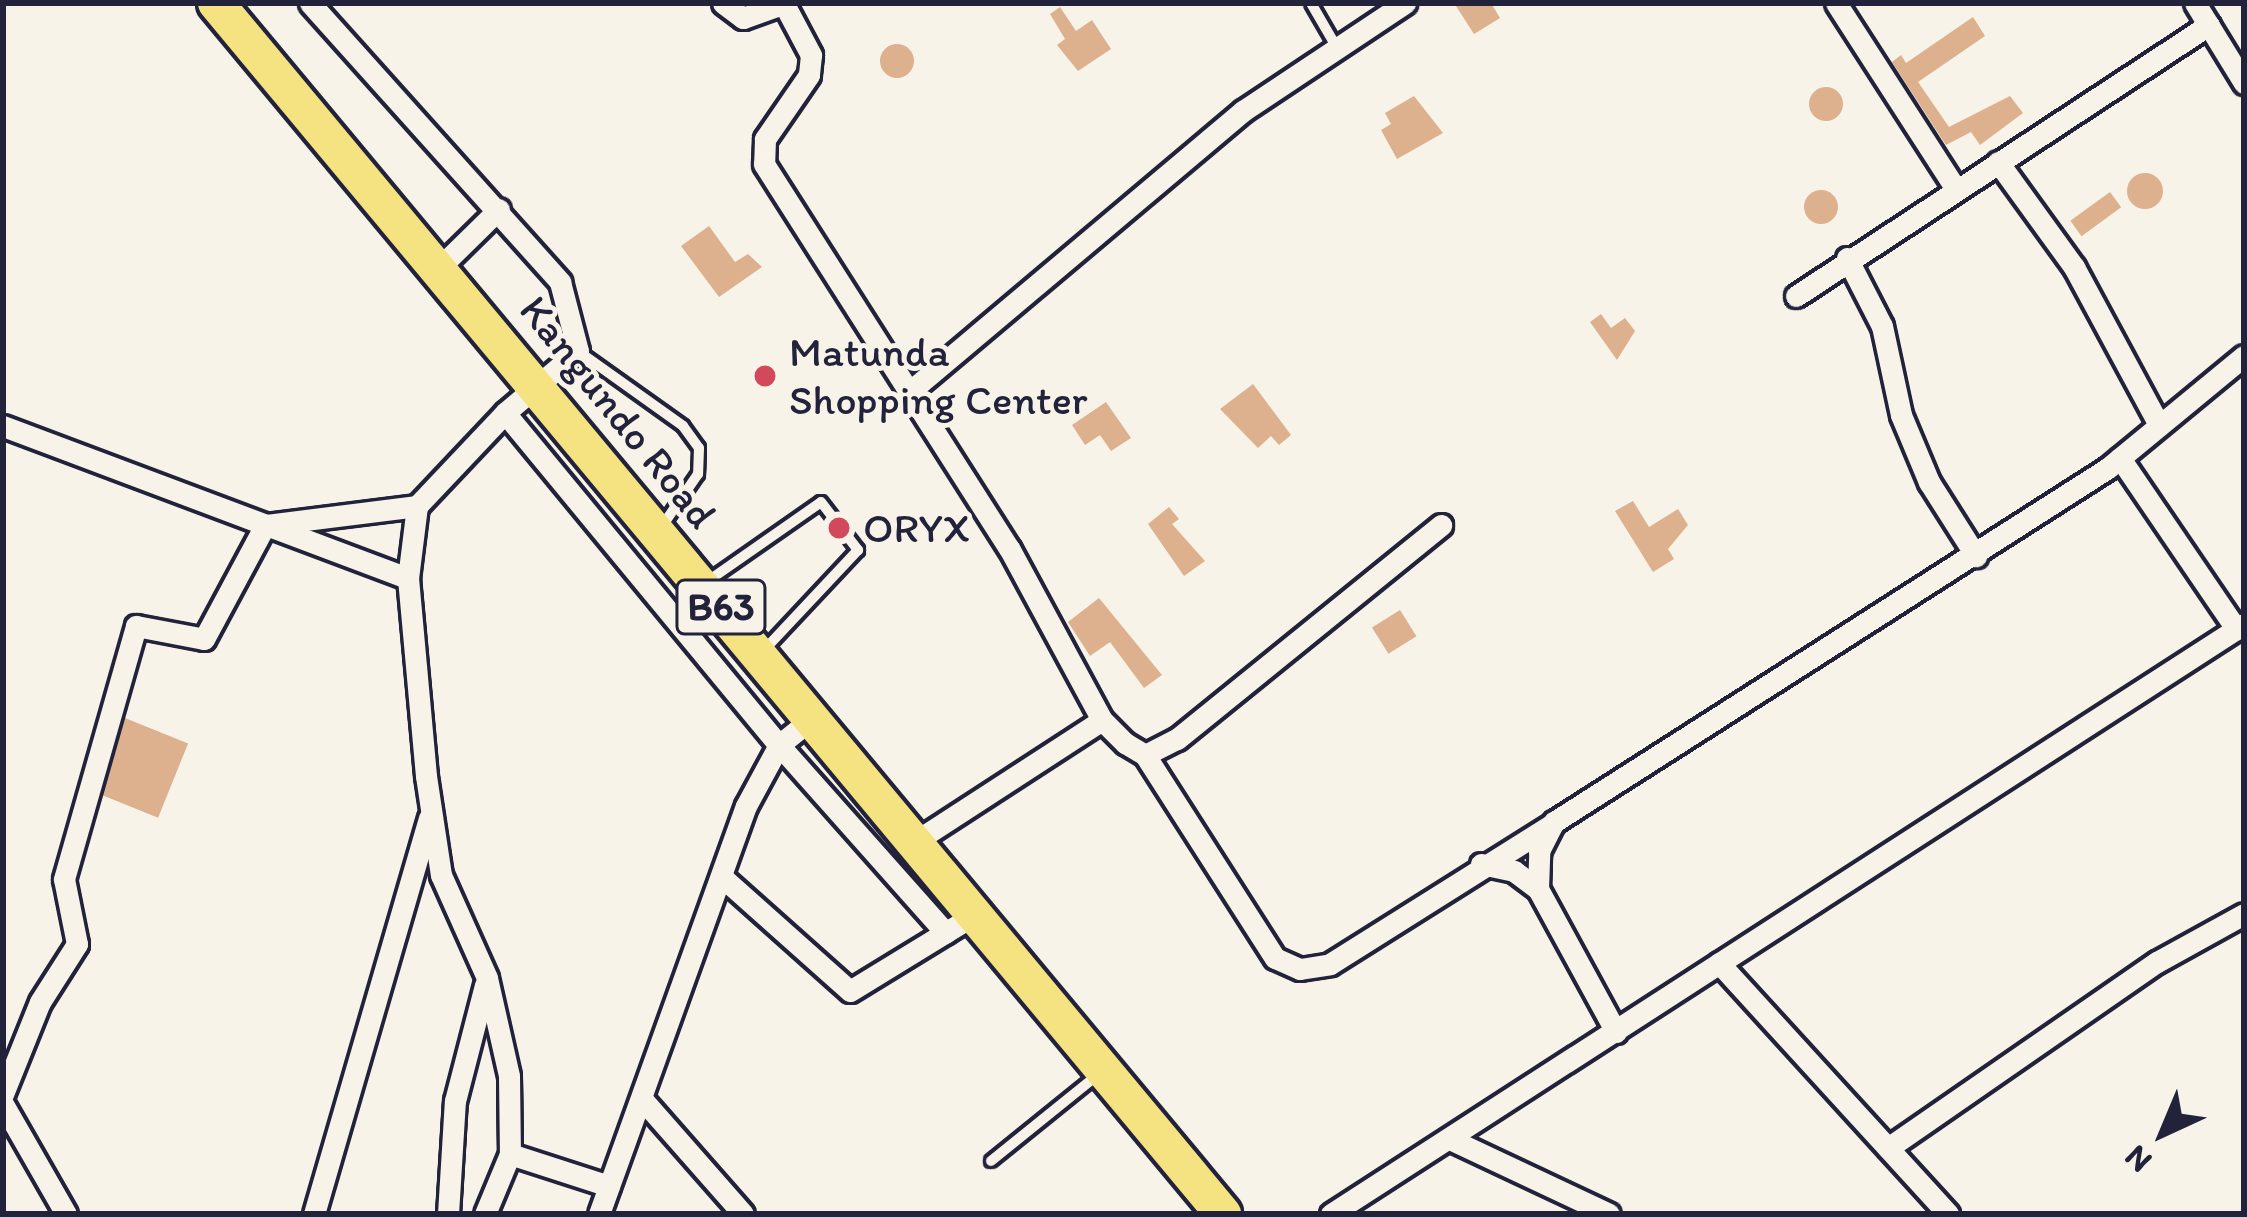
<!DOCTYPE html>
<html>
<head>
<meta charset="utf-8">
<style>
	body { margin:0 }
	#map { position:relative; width:2247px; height:1217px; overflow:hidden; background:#f7f3e8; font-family:Itim,sans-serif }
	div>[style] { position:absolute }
	.building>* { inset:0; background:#ddb08e; transform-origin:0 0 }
	.round { border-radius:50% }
	.roads { filter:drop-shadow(3px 0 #22223b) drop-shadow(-3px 0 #22223b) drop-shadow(0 3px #22223b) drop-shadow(0 -3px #22223b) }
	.lane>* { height:10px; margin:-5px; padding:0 5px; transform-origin:5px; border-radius:5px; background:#f7f3e8 }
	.street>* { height:21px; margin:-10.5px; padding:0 10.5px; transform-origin:10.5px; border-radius:10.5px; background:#f7f3e8 }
	.highway>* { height:36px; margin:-18px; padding:0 18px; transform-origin:18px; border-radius:18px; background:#f5e382 }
	.dots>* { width:33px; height:33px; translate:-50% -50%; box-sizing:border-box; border:6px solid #f7f3e8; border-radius:50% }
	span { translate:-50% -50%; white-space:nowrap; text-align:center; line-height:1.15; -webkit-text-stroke:10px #f7f3e8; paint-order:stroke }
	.shield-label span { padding:3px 9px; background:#f7f3e8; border:3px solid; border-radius:9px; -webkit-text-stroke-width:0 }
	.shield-label { font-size:39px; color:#22223b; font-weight:700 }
	.poi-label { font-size:42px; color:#22223b }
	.left { translate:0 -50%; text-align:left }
	.street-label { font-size:42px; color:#22223b }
	.frame { position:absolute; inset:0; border:6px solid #22223b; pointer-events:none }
	.north { position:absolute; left:2103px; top:1073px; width:120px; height:120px; -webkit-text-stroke:9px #f7f3e8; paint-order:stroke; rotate:224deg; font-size:33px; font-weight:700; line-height:48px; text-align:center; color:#22223b }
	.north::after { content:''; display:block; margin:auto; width:42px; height:54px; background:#22223b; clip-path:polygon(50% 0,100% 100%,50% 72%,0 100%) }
</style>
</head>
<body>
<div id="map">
	<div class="building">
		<div style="clip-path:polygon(1454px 3px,1491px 3px,1500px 18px,1474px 34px)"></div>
		<div style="clip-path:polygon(1060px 7px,1076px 31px,1092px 20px,1111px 49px,1078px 71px,1057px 45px,1065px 39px,1050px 14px)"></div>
		<div style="clip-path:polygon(1973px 17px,1985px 36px,1918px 82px,1949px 127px,2010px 96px,2023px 113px,1980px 145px,1971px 132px,1946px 145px,1892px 62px,1901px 55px,1906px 63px)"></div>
		<div class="round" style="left:880px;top:44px;width:34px;height:34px"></div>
		<div class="round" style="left:1809px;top:87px;width:34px;height:34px"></div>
		<div style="clip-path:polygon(1414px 96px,1443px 133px,1397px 159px,1381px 130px,1391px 124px,1385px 113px)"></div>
		<div class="round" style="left:2127px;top:173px;width:36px;height:36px"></div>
		<div class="round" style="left:1804px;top:190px;width:34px;height:34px"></div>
		<div style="left:2110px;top:192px;width:19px;height:49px;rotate:54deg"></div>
		<div style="clip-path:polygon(709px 226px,735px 262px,748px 254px,762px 267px,719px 297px,681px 246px)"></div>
		<div style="clip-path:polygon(1601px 314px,1611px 328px,1625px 318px,1635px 331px,1617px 360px,1590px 322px)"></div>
		<div style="clip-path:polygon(1253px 384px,1291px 435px,1279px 445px,1271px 436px,1258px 448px,1220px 409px)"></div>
		<div style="clip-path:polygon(1106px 402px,1131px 438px,1111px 451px,1100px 435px,1085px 445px,1072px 425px)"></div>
		<div style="clip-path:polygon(1633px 501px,1649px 527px,1678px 509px,1688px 525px,1668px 549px,1674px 559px,1653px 572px,1615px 511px)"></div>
		<div style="clip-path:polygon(1169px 507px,1179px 519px,1172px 524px,1205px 561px,1184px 576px,1148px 524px)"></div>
		<div style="clip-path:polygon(1099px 598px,1162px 675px,1144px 688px,1110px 642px,1090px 656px,1068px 622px)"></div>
		<div style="left:1400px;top:610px;width:31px;height:33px;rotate:58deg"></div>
		<div style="left:125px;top:718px;width:68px;height:80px;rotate:22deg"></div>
	</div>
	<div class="roads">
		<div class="lane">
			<div style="left:1311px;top:3px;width:52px;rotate:60deg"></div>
			<div style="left:578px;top:351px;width:129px;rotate:35.5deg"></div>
			<div style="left:683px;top:426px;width:27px;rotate:54deg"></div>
			<div style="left:699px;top:448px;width:26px;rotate:92deg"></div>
			<div style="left:698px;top:474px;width:67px;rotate:124.6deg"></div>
			<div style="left:705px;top:583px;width:141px;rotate:-34.9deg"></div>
			<div style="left:821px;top:502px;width:61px;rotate:52.4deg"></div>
			<div style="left:858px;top:550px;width:139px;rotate:133.2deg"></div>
			<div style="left:991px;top:1161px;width:140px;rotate:-38.9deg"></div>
		</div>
		<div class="street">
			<div style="left:310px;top:3px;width:375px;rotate:48.1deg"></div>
			<div style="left:560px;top:282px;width:71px;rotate:75.4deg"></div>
			<div style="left:578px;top:351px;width:96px;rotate:139.7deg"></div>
			<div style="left:723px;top:3px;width:25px;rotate:37deg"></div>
			<div style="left:743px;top:18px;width:45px;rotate:-19.7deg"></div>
			<div style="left:1836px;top:3px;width:221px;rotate:57.2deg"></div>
			<div style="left:2195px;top:3px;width:94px;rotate:58.5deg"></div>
			<div style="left:784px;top:4px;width:58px;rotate:62.1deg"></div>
			<div style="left:811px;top:55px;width:20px;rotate:96deg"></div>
			<div style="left:809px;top:75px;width:78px;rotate:124.5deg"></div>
			<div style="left:765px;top:139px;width:25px;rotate:92deg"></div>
			<div style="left:764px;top:164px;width:456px;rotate:57.5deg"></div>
			<div style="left:1009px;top:548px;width:196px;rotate:61.6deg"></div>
			<div style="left:1102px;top:720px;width:33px;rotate:45deg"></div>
			<div style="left:1125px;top:743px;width:23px;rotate:31deg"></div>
			<div style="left:1145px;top:755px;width:36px;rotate:-27deg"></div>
			<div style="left:1177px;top:739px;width:340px;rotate:-39deg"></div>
			<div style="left:1998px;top:162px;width:130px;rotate:54.1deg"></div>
			<div style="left:2074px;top:267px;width:179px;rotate:61.7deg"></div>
			<div style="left:1847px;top:258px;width:76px;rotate:62.8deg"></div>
			<div style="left:1882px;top:326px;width:91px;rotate:77.9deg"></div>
			<div style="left:1901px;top:415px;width:73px;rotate:67.3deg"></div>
			<div style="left:1929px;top:482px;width:88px;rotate:57.6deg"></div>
			<div style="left:441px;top:266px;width:81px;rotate:-44.5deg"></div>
			<div style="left:1796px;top:296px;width:494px;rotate:-33.3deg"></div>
			<div style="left:908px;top:393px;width:438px;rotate:-40.1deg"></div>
			<div style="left:1243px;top:111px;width:195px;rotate:-33.7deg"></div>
			<div style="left:3px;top:426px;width:433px;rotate:20.6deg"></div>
			<div style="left:2120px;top:458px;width:207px;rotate:55.8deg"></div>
			<div style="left:417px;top:506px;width:73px;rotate:97.1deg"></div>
			<div style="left:408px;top:578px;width:199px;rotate:84.8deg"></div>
			<div style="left:426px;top:776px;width:100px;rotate:81.4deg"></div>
			<div style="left:441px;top:875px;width:113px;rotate:65.9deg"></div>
			<div style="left:487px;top:978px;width:100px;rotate:77.3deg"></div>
			<div style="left:509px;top:1076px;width:78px;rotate:89.3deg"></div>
			<div style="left:510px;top:1154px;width:104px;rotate:17.9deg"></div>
			<div style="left:1145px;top:755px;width:241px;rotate:57.4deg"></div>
			<div style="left:1275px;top:958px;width:27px;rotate:24deg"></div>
			<div style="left:1300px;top:969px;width:30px;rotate:-9deg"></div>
			<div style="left:1330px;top:964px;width:265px;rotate:-32.2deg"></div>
			<div style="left:919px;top:839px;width:218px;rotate:-33deg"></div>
			<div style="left:1481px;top:864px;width:34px;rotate:12deg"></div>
			<div style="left:1514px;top:871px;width:30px;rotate:37deg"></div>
			<div style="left:722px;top:877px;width:171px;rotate:41.7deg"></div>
			<div style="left:850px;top:991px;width:151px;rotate:-31.5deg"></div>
			<div style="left:1719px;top:963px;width:340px;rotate:47.6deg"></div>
			<div style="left:1616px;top:1032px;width:163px;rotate:-118.6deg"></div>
			<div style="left:1538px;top:889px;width:38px;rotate:-88deg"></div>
			<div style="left:1539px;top:851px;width:33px;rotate:-63deg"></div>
			<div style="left:1554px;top:822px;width:657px;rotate:-32.58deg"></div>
			<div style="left:2108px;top:468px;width:176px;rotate:-39.5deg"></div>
			<div style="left:3px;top:1094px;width:99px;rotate:-68.1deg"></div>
			<div style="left:40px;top:1002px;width:69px;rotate:-57.5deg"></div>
			<div style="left:77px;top:944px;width:66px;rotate:-101.3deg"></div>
			<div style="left:64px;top:879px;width:263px;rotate:-74.1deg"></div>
			<div style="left:136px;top:626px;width:69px;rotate:10.8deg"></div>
			<div style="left:204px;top:639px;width:129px;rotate:-61.8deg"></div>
			<div style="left:265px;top:525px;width:153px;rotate:-7.1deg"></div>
			<div style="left:417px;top:506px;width:128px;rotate:-46.6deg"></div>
			<div style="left:505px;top:413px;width:430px;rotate:50.5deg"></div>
			<div style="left:779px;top:745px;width:46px;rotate:-38.9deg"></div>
			<div style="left:642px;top:1099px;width:153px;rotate:48.7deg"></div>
			<div style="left:3px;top:1104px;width:127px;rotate:60.2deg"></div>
			<div style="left:1454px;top:1141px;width:171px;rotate:25.2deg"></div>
			<div style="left:1888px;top:1148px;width:327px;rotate:-34.7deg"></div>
			<div style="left:2157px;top:962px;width:99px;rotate:-28.9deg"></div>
			<div style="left:314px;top:1214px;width:413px;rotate:-73.8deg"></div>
			<div style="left:448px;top:1214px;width:113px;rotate:-86.5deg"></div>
			<div style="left:455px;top:1101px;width:120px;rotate:-75.5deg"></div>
			<div style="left:485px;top:1214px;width:65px;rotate:-67.4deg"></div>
			<div style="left:599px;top:1214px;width:434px;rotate:-70.2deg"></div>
			<div style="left:746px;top:806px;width:69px;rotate:-61.6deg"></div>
			<div style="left:779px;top:745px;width:251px;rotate:48.4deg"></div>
			<div style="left:1331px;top:1214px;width:1087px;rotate:-32.87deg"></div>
		</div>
		<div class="highway">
			<div style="left:216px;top:3px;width:1575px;rotate:50.25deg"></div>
		</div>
	</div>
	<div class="dots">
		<div style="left:765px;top:376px;background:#d1495b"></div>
		<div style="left:839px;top:528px;background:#d1495b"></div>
	</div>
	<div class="shield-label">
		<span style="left:721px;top:607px">B63</span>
	</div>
	<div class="poi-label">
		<span class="left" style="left:789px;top:376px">Matunda<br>Shopping Center</span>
		<span class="left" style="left:863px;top:528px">ORYX</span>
	</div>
	<div class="street-label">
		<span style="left:618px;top:412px;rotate:51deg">Kangundo Road</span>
	</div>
	<div class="frame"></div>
	<div class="north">N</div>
</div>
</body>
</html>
